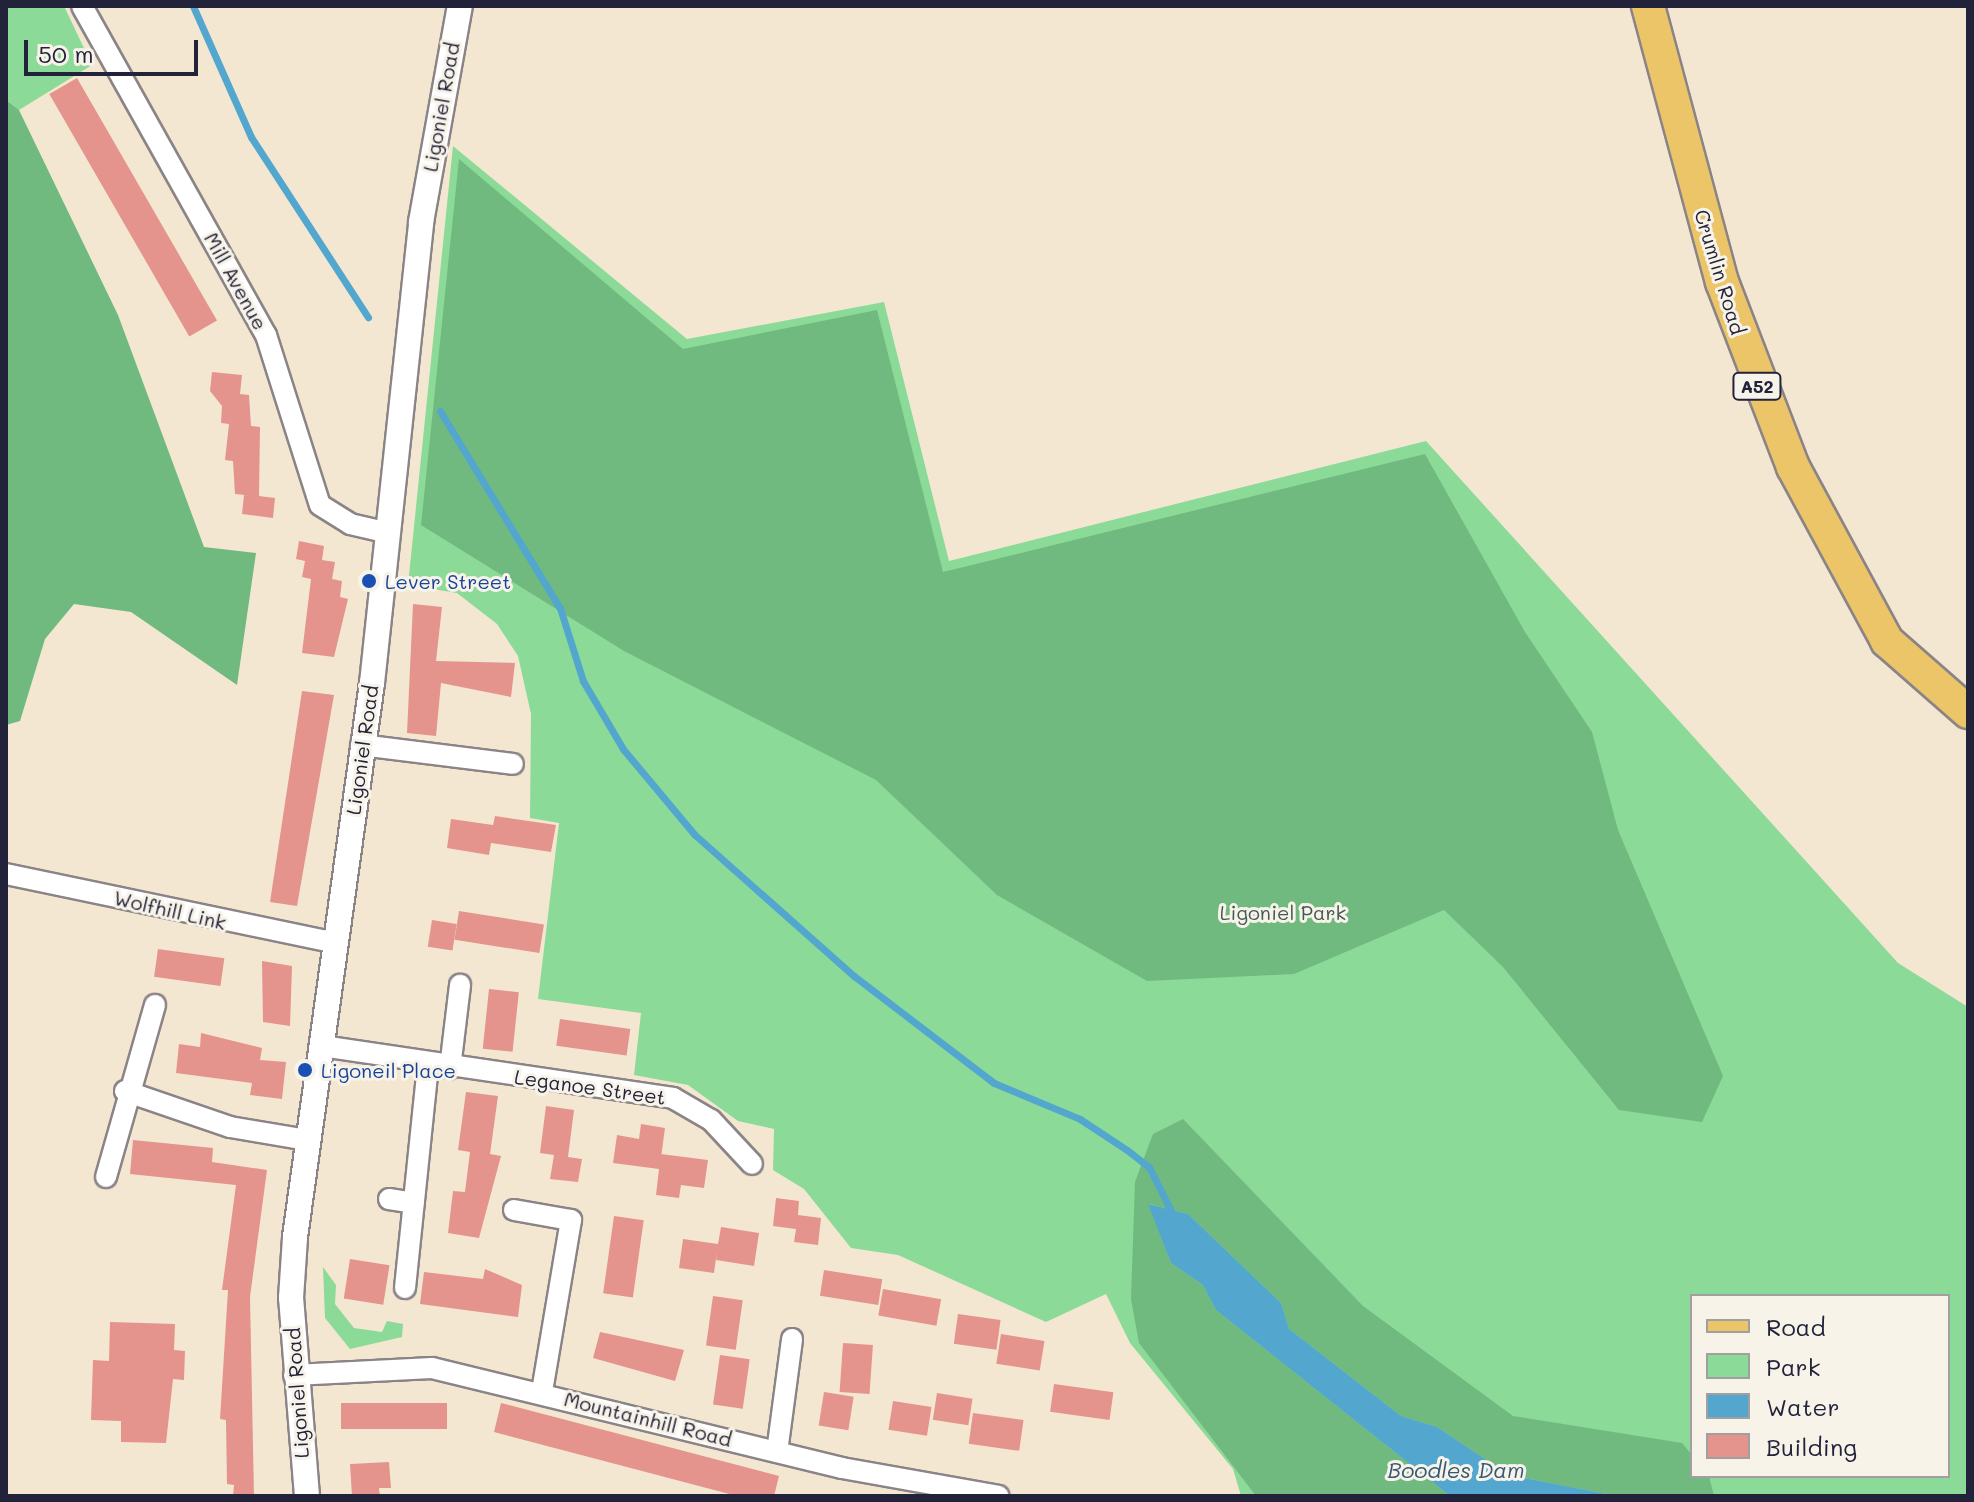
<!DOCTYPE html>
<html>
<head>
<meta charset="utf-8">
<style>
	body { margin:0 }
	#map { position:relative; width:1974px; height:1502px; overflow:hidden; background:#f4e7d2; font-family:Mali,sans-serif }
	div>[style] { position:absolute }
	.green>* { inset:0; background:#8bda98 }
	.forest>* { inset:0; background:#70ba80 }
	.water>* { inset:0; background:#53a6ce }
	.stream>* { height:7px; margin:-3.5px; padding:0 3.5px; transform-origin:3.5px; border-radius:3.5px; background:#53a6ce }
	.building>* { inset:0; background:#e4948c; transform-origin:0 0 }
	.roads { filter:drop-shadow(2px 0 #8b8486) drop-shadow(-2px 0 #8b8486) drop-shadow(0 2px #8b8486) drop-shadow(0 -2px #8b8486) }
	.minor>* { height:20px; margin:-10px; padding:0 10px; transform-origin:10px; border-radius:10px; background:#fff }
	.tertiary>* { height:24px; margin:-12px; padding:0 12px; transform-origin:12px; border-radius:12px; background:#fff }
	.primary>* { height:32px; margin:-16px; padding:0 16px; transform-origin:16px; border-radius:16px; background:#ecc569 }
	.dots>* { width:22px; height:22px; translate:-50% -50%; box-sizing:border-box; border:4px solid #f7f3e8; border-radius:50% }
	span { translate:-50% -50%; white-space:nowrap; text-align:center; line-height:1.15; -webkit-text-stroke:6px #f7f3e8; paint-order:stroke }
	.shield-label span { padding:2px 6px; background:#f7f3e8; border:2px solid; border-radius:6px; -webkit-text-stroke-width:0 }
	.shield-label { font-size:18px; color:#22223b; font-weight:700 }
	.street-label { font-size:20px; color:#22223b }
	.transit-label { font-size:20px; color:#164399 }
	.left { translate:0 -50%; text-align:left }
	.park-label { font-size:20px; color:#425957 }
	.water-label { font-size:22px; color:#365776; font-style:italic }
	.frame { position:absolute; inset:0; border:8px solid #22223b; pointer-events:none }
	.legend { position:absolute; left:1690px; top:1294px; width:260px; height:184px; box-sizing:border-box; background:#f7f3e8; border:2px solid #a29fa3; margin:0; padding:10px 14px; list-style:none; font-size:24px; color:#22223b }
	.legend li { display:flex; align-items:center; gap:16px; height:40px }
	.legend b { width:40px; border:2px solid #a29fa3 }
	.scale { position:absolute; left:24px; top:40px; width:174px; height:36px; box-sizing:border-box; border:4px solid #22223b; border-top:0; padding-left:10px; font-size:24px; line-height:28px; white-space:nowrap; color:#22223b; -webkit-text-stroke:6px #f7f3e8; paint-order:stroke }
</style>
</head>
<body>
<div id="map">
	<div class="green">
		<div style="clip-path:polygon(6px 6px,64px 6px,92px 65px,19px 110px,6px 100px)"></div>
		<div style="clip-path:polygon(evenodd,453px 146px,687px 339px,884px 302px,949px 561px,1426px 441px,1898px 963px,1968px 1007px,1968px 1496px,1241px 1496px,1233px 1469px,1130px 1343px,1106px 1294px,1046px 1322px,898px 1255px,851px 1248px,804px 1189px,773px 1170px,774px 1129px,738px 1121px,688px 1085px,634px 1075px,641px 1013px,538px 999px,559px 823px,530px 818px,531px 714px,518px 656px,497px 624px,457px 593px,408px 585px,453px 146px,1692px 1296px,1948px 1296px,1948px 1476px,1692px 1476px,1692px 1296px)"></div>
		<div style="clip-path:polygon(323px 1267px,336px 1285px,335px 1304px,354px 1328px,382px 1332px,387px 1321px,403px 1324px,402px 1337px,350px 1349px,325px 1318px)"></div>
	</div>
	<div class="forest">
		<div style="clip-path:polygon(6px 100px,19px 110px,118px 315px,204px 547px,256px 553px,237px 685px,131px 612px,74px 604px,45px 639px,20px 721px,6px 725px)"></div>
		<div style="clip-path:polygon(459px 159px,683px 349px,877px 310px,943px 572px,1425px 454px,1525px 632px,1592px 732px,1618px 830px,1723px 1076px,1702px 1122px,1619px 1110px,1503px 967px,1444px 910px,1294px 974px,1147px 981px,997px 895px,876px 780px,624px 651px,421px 525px)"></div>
		<div style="clip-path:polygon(1183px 1119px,1363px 1306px,1513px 1416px,1682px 1443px,1692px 1455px,1692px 1476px,1709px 1476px,1714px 1496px,1616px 1496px,1509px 1475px,1437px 1427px,1401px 1416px,1289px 1329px,1281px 1303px,1188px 1214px,1149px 1204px,1171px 1263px,1203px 1285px,1216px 1310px,1450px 1496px,1256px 1496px,1139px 1343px,1131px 1299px,1135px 1182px,1153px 1134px)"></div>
	</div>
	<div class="water">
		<div style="clip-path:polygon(1148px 1204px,1188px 1214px,1281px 1303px,1289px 1329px,1401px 1416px,1437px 1427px,1509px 1475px,1616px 1496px,1450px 1496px,1216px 1310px,1203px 1285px,1171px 1263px)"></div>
	</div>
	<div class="stream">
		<div style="left:193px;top:6px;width:143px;rotate:66.1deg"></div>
		<div style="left:251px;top:137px;width:215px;rotate:57deg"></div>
		<div style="left:440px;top:411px;width:231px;rotate:58.7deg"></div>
		<div style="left:560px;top:608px;width:77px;rotate:72.5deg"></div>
		<div style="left:583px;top:681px;width:79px;rotate:59.5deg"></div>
		<div style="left:623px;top:749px;width:112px;rotate:50.1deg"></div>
		<div style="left:695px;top:835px;width:213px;rotate:41.6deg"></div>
		<div style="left:854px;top:976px;width:176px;rotate:37.4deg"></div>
		<div style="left:994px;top:1083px;width:93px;rotate:22.7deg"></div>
		<div style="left:1080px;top:1119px;width:56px;rotate:33.4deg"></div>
		<div style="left:1127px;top:1150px;width:28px;rotate:38deg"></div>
		<div style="left:1149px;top:1167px;width:54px;rotate:63.4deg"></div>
	</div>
	<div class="building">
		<div style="left:77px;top:78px;width:280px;height:32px;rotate:60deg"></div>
		<div style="clip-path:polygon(212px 372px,242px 375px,240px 394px,249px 395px,251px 426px,260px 427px,259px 496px,275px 498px,273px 518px,242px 514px,244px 495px,255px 496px,235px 494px,233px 461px,225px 460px,229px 424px,221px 423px,222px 406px,210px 391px)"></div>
		<div style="clip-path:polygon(299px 541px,324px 546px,322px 560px,335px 562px,332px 579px,342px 581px,340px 597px,348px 599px,334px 657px,302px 653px,311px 579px,302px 577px,305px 561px,296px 559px)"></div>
		<div style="clip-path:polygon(413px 604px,442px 607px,436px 661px,515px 663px,511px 697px,441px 683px,436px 736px,407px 733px)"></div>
		<div style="clip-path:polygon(302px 691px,334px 695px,297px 906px,270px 902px)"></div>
		<div style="clip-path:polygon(495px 816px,556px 825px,551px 852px,491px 843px,489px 855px,447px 848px,451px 819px,493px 825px)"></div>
		<div style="left:459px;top:911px;width:86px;height:29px;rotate:9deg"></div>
		<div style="left:432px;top:920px;width:25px;height:27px;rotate:9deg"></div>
		<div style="left:158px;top:949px;width:67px;height:28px;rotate:8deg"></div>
		<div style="clip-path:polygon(262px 961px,292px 966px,290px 1026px,263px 1022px)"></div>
		<div style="left:489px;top:989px;width:30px;height:60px;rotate:6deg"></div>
		<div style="left:560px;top:1019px;width:71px;height:27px;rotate:8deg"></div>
		<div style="clip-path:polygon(201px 1033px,262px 1048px,260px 1060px,286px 1062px,282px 1099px,250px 1095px,252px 1083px,176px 1073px,179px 1044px,200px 1047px)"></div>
		<div style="clip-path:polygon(466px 1092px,498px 1096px,490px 1154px,501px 1156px,479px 1238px,448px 1233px,453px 1191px,465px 1192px,470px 1152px,458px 1150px)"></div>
		<div style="clip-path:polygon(546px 1106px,574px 1110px,568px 1157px,582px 1159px,578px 1182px,550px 1179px,554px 1155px,540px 1153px)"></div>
		<div style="clip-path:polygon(641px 1124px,665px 1128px,660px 1165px,661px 1154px,708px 1160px,704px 1188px,681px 1185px,679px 1198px,656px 1195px,659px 1169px,613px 1163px,617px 1135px,639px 1139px)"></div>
		<div style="clip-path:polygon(133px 1140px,213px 1148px,212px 1162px,267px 1170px,250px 1297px,254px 1496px,233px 1496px,234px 1485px,227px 1484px,226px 1420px,220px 1419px,228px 1290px,222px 1290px,236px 1185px,130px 1174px)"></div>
		<div style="clip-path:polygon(776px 1198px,799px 1201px,798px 1215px,821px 1218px,818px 1245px,794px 1242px,796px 1229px,773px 1226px)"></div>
		<div style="left:614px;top:1216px;width:30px;height:78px;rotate:8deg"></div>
		<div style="clip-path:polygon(721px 1227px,759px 1233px,754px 1266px,716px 1260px,717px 1251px,714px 1273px,679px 1268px,683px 1239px,718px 1244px)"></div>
		<div style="left:350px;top:1259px;width:40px;height:40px;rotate:9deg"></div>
		<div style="clip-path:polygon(485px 1269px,522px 1285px,518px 1317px,420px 1304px,424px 1272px,483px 1279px)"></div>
		<div style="left:824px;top:1270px;width:59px;height:26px;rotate:9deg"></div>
		<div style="left:883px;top:1289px;width:59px;height:27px;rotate:10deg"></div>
		<div style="left:713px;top:1296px;width:30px;height:50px;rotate:8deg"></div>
		<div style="left:958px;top:1314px;width:43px;height:30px;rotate:8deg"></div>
		<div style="clip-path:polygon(110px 1322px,175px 1324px,174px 1350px,185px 1351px,184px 1380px,173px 1379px,166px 1443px,121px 1442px,121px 1421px,91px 1420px,93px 1360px,109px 1361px)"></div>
		<div style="clip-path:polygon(600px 1332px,684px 1350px,675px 1381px,593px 1358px)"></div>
		<div style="left:1001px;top:1334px;width:44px;height:30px;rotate:9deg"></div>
		<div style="left:843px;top:1343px;width:30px;height:49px;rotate:4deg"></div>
		<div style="left:720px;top:1355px;width:30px;height:50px;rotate:8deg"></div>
		<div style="left:1054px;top:1384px;width:60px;height:28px;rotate:8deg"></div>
		<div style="left:824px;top:1392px;width:30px;height:34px;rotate:9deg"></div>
		<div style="left:937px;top:1393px;width:36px;height:27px;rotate:9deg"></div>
		<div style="left:893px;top:1401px;width:39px;height:29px;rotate:9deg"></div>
		<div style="left:341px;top:1403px;width:106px;height:26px"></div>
		<div style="clip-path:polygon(501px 1403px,779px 1476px,774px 1496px,737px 1496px,494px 1432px)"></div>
		<div style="left:973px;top:1413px;width:51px;height:31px;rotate:8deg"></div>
		<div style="clip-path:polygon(389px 1462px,391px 1488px,379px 1488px,380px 1496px,352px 1496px,350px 1464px)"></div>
	</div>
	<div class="roads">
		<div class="minor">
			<div style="left:82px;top:6px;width:377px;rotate:60.8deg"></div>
			<div style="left:266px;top:335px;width:178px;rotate:72.4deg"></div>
			<div style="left:320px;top:505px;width:36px;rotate:32deg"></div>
			<div style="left:350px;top:524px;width:40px;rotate:13deg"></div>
			<div style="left:361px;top:745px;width:153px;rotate:7.1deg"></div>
			<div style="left:6px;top:874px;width:336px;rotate:11.8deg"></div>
			<div style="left:322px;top:1046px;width:355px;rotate:8.4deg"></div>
			<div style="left:673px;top:1098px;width:44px;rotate:30.1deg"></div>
			<div style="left:711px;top:1120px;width:60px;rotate:47deg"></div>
			<div style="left:450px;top:1068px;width:84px;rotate:-83.1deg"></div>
			<div style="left:125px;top:1091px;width:111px;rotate:18.9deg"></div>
			<div style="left:230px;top:1127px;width:79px;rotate:9.5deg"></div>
			<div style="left:106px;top:1177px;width:179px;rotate:-74.1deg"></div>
			<div style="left:389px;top:1199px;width:25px;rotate:9deg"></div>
			<div style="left:514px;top:1210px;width:58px;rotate:10deg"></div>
			<div style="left:571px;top:1220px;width:174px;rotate:99.6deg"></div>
			<div style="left:405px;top:1288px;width:224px;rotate:-84.1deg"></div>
			<div style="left:294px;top:1375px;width:138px;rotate:-2.9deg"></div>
			<div style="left:432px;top:1368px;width:422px;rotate:13.7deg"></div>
			<div style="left:842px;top:1468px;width:159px;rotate:10.1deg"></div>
			<div style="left:777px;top:1452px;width:114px;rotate:-82.4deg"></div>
		</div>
		<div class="tertiary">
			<div style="left:307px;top:1496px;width:199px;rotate:-94.6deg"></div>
			<div style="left:291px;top:1298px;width:61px;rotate:-86.2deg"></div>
			<div style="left:295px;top:1237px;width:559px;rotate:-82.09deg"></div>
			<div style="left:372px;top:683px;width:464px;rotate:-83.9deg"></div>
			<div style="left:421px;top:222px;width:219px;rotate:-79.8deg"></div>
		</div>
		<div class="primary">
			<div style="left:1648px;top:6px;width:286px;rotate:75deg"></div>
			<div style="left:1722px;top:282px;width:198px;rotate:69deg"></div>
			<div style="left:1793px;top:467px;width:198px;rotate:61.6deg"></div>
			<div style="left:1887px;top:641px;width:108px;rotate:41.2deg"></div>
		</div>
	</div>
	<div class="dots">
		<div style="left:369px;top:581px;background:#1a4fb4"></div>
		<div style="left:305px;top:1070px;background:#1a4fb4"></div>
	</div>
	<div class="shield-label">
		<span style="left:1757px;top:386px">A52</span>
	</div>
	<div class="street-label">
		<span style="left:441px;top:107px;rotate:-80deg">Ligoniel Road</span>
		<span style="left:1720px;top:272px;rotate:73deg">Crumlin Road</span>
		<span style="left:236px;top:281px;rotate:61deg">Mill Avenue</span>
		<span style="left:362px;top:750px;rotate:-82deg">Ligoniel Road</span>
		<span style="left:170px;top:910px;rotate:13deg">Wolfhill Link</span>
		<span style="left:590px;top:1087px;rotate:8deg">Leganoe Street</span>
		<span style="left:297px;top:1393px;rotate:-94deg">Ligoniel Road</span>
		<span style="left:648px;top:1419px;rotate:14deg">Mountainhill Road</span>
	</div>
	<div class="transit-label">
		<span class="left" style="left:385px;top:581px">Lever Street</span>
		<span class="left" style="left:321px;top:1070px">Ligoneil Place</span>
	</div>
	<div class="park-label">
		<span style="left:1283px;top:912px">Ligoniel Park</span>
	</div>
	<div class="water-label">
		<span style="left:1456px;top:1470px">Boodles Dam</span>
	</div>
	<div class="frame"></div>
	<ul class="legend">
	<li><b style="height:10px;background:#ecc569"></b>Road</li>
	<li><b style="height:22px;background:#8bda98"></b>Park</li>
	<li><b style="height:22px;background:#53a6ce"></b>Water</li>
	<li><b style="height:22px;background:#e4948c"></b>Building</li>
	</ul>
	<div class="scale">50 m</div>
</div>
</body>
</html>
